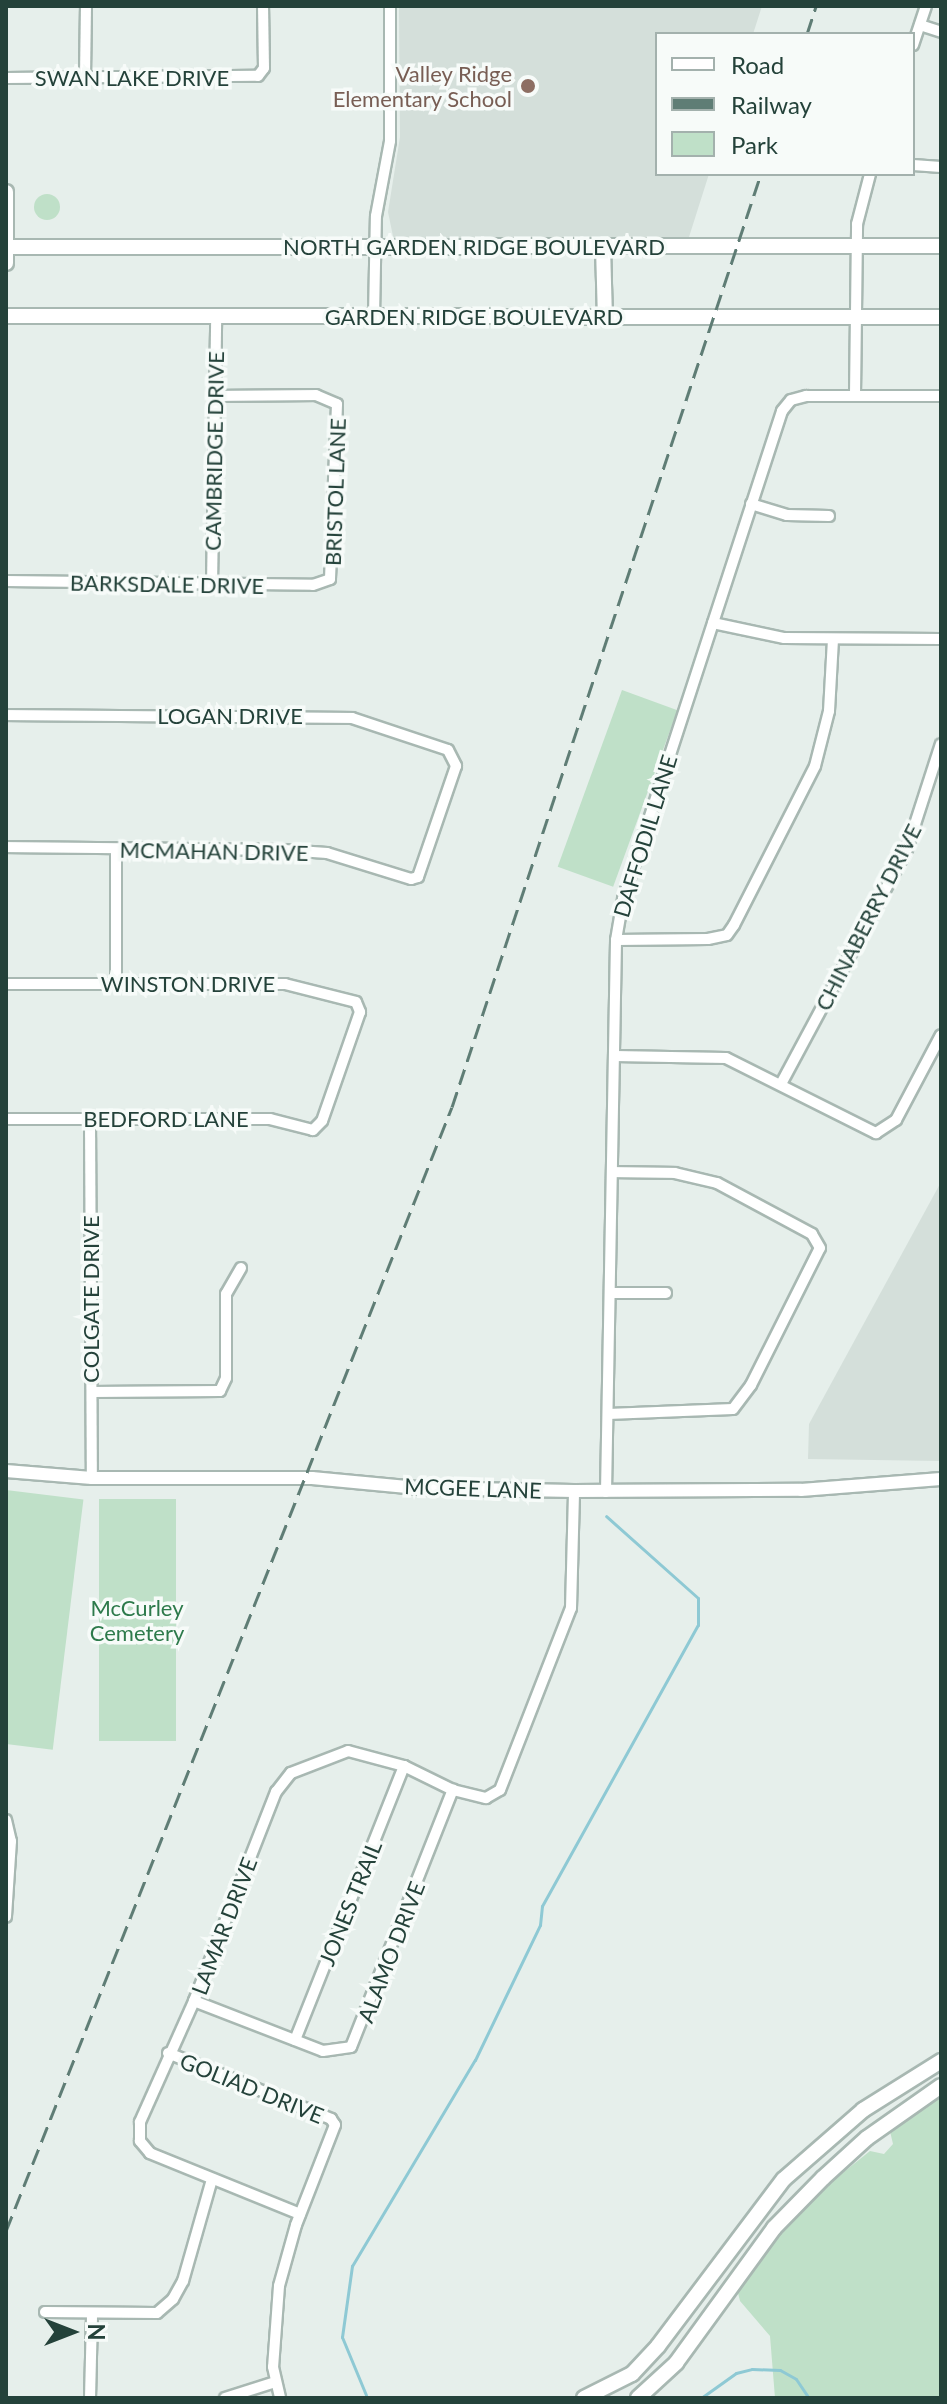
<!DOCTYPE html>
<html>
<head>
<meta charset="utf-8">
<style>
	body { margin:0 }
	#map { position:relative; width:947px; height:2404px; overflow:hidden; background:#e6efeb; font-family:Lato,sans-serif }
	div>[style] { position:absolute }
	.built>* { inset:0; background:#d4dfda }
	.green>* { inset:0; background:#bfe0c8; transform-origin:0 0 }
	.round { border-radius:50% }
	.stream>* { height:3px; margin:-1.5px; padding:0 1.5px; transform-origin:1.5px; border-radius:1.5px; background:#8ec9d4 }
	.roads { filter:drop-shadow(2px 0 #a8b8b2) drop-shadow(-2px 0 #a8b8b2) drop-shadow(0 2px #a8b8b2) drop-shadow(0 -2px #a8b8b2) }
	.minor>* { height:10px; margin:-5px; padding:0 5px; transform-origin:5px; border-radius:5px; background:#fff }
	.tertiary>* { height:12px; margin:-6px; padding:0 6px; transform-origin:6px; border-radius:6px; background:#fff }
	.secondary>* { height:14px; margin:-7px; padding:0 7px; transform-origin:7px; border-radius:7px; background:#fff }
	.rail>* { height:3px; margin-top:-1.5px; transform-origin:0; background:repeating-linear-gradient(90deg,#5f7d75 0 16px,transparent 0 24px) }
	.dots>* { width:22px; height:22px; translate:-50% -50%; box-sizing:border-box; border:4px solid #f7fbf9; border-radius:50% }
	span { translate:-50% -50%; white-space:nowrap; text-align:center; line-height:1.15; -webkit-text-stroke:7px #f7fbf9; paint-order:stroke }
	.education-label { font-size:22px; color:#785e54 }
	.right { translate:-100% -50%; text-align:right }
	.street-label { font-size:22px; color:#24423a }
	.park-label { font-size:22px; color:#2d7a4b }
	.frame { position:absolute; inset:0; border:8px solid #24423a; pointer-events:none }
	.legend { position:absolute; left:655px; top:32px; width:260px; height:144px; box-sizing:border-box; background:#f7fbf9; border:2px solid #a3b1ad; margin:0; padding:10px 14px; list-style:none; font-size:24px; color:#24423a }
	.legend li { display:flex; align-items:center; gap:16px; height:40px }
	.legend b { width:40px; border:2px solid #a3b1ad }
	.north { position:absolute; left:32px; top:2292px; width:80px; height:80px; -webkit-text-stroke:6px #f7fbf9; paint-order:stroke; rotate:90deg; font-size:22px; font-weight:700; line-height:32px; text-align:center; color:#24423a }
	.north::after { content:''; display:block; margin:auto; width:28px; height:36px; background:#24423a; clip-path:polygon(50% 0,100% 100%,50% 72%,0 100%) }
</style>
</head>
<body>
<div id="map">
	<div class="built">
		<div style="clip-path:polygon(399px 6px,762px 6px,753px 34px,657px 34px,657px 174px,709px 174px,689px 237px,394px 241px,388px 212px,400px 137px)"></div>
		<div style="clip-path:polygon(941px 1182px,941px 1461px,808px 1459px,809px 1424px)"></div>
	</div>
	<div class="green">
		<div class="round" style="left:34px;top:194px;width:26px;height:26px"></div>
		<div style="left:622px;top:690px;width:59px;height:188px;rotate:20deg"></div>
		<div style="left:6px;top:1490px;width:78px;height:252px;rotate:7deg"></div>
		<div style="left:99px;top:1499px;width:77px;height:242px"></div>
		<div style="clip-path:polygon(941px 2094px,941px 2398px,775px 2398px,770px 2336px,740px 2301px,737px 2289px,780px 2230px,820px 2191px,870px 2151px,884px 2154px,893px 2144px,889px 2127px)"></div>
	</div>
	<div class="stream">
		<div style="left:366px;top:2395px;width:63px;rotate:-112.5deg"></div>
		<div style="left:342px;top:2337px;width:72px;rotate:-82deg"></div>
		<div style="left:352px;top:2266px;width:240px;rotate:-59.2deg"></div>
		<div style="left:475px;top:2060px;width:150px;rotate:-64.3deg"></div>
		<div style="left:540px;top:1925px;width:19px;rotate:-84deg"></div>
		<div style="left:542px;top:1906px;width:321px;rotate:-61deg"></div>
		<div style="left:698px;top:1625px;width:27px;rotate:-90deg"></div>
		<div style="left:698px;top:1598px;width:123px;rotate:-138.3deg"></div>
		<div style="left:701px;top:2398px;width:43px;rotate:-35.5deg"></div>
		<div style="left:736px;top:2373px;width:16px;rotate:-14deg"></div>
		<div style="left:752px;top:2369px;width:28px;rotate:2deg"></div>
		<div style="left:780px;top:2370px;width:18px;rotate:29deg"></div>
		<div style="left:796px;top:2379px;width:23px;rotate:56deg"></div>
	</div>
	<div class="roads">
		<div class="minor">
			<div style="left:920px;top:25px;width:22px;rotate:18deg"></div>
			<div style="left:913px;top:45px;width:41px;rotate:-71.6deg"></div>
			<div style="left:85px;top:77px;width:71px;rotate:-89.2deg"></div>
			<div style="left:6px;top:78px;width:252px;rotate:-0.5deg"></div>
			<div style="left:258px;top:76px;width:10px;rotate:-53deg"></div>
			<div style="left:264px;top:68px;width:62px;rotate:-90.9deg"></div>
			<div style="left:913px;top:165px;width:28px;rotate:4deg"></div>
			<div style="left:374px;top:317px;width:101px;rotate:-88.9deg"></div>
			<div style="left:376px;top:216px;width:76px;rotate:-79.4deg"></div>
			<div style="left:390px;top:141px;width:135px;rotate:-90deg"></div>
			<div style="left:855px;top:395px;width:171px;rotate:-89.3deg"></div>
			<div style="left:857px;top:224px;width:52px;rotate:-75.4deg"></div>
			<div style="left:751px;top:504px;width:38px;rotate:17deg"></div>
			<div style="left:787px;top:515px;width:42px;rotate:1.4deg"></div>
			<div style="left:6px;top:581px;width:307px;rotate:0.7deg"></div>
			<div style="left:313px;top:585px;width:18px;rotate:-19deg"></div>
			<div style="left:330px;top:579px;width:175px;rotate:-87.7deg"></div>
			<div style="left:337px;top:404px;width:23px;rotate:-157deg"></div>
			<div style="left:316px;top:395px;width:101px;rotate:179.4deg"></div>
			<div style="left:212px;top:585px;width:268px;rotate:-89.1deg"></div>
			<div style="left:713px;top:623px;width:73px;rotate:11.9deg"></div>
			<div style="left:784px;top:638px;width:157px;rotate:0.4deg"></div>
			<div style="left:6px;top:715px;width:346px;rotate:0.5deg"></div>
			<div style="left:352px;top:718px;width:101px;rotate:18.4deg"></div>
			<div style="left:448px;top:750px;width:18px;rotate:63deg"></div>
			<div style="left:456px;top:766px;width:117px;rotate:108.9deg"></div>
			<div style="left:418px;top:877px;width:7px;rotate:164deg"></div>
			<div style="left:411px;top:879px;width:88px;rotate:-162.8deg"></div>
			<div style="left:327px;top:853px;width:43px;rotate:-176deg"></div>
			<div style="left:284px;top:850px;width:278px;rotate:-179.4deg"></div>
			<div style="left:616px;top:940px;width:92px;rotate:-0.6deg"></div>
			<div style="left:708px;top:939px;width:19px;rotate:-12deg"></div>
			<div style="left:727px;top:935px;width:12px;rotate:-55deg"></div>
			<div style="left:734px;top:925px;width:178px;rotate:-63deg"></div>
			<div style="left:815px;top:766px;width:57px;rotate:-75.7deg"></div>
			<div style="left:829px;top:711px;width:71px;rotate:-86.8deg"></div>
			<div style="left:116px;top:983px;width:133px;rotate:-90deg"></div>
			<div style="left:6px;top:984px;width:279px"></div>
			<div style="left:285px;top:984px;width:73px;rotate:14.2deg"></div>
			<div style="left:356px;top:1002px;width:11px;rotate:68deg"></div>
			<div style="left:360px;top:1012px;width:115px;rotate:109.2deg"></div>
			<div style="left:322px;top:1121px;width:13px;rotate:135deg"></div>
			<div style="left:313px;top:1130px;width:44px;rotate:-165.7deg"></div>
			<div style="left:270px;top:1119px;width:264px;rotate:180deg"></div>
			<div style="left:615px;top:1056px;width:111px;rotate:1deg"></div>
			<div style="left:726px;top:1058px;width:168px;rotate:26.6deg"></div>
			<div style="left:876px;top:1133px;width:24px;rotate:-33deg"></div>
			<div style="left:896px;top:1120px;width:96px;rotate:-62.1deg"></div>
			<div style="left:781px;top:1084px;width:267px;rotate:-61.8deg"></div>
			<div style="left:907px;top:849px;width:110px;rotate:-72.1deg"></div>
			<div style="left:90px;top:1119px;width:359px;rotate:89.7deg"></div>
			<div style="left:610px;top:1293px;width:56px"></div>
			<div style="left:92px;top:1392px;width:128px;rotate:-0.4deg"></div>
			<div style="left:220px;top:1391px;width:14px;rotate:-65deg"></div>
			<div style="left:226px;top:1378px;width:84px;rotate:-90deg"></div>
			<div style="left:226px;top:1294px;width:30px;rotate:-60deg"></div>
			<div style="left:608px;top:1414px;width:125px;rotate:-2.3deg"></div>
			<div style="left:733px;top:1409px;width:30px;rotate:-53deg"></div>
			<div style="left:751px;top:1385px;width:153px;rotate:-63.3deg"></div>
			<div style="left:820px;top:1248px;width:16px;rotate:-120deg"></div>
			<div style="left:812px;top:1234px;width:108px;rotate:-151.8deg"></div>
			<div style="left:717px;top:1183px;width:43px;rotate:-166.6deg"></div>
			<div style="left:675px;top:1173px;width:62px;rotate:-179.1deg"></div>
			<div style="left:606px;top:1492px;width:552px;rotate:-88.96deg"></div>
			<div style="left:616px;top:940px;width:42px;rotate:-80.3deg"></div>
			<div style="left:623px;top:899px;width:513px;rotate:-71.95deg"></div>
			<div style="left:782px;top:411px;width:14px;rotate:-51deg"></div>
			<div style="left:791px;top:400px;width:16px;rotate:-15deg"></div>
			<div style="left:806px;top:396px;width:135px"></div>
			<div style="left:6px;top:1820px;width:22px;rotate:77deg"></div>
			<div style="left:11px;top:1841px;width:76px;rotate:93.8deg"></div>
			<div style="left:194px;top:2001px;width:138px;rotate:21.2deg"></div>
			<div style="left:323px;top:2051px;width:28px;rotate:-8deg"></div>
			<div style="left:351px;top:2047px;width:277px;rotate:-68.4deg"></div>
			<div style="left:295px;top:2040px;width:295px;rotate:-68.3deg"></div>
			<div style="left:168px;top:2053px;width:176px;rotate:22deg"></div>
			<div style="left:331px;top:2119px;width:7px;rotate:56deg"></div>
			<div style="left:335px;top:2125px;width:107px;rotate:111.3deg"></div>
			<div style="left:296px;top:2225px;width:63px;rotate:105.6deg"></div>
			<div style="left:279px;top:2286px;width:81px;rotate:94.2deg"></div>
			<div style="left:273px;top:2367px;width:32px;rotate:77deg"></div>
			<div style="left:300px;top:2214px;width:162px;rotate:-157.9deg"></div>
			<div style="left:150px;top:2153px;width:16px;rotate:-130deg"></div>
			<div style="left:140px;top:2141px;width:19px;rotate:-90deg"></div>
			<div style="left:140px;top:2122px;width:133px;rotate:-65.9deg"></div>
			<div style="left:194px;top:2001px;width:225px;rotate:-68.6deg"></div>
			<div style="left:276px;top:1792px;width:24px;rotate:-52deg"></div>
			<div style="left:291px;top:1773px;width:61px;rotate:-21.1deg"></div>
			<div style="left:348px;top:1751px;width:58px;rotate:15deg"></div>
			<div style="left:404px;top:1766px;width:55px;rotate:26.1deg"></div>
			<div style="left:453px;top:1790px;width:34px;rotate:14deg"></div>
			<div style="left:486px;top:1798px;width:16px;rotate:-30deg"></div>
			<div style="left:500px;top:1790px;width:195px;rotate:-68.7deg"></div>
			<div style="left:571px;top:1608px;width:117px;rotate:-88.5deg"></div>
			<div style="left:45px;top:2312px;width:112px;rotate:0.5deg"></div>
			<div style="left:157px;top:2313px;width:21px;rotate:-41deg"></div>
			<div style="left:173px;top:2299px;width:21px;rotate:-61deg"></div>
			<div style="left:183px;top:2281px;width:106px;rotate:-74.1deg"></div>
			<div style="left:90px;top:2398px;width:84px;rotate:-88.6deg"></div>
			<div style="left:225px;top:2398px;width:52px;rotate:-17.7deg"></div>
		</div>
		<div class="tertiary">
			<div style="left:6px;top:1471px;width:86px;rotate:4.7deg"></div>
			<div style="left:92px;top:1478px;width:220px"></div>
			<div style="left:312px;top:1478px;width:106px;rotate:5.4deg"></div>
			<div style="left:418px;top:1488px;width:156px;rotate:1.1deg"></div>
			<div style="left:574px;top:1491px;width:227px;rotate:-0.3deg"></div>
			<div style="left:801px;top:1490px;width:140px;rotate:-4.5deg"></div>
		</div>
		<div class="secondary">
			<div style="left:6px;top:192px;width:71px;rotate:90deg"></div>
			<div style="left:6px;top:247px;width:935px;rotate:-0.06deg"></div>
			<div style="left:603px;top:247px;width:71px;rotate:88.4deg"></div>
			<div style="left:6px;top:316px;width:935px;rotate:0.06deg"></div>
			<div style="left:584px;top:2398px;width:54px;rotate:-26.6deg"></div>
			<div style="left:632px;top:2374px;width:38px;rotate:-47deg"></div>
			<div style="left:658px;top:2346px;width:209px;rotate:-53deg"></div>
			<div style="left:784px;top:2179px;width:105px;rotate:-41.1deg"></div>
			<div style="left:863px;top:2110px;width:92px;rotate:-32.1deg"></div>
			<div style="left:638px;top:2398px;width:52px;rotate:-42.6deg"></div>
			<div style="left:676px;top:2363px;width:167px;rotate:-54deg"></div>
			<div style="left:774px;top:2228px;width:70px;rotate:-45.6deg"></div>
			<div style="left:823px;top:2178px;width:59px;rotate:-42.3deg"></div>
			<div style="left:867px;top:2138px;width:90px;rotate:-35.1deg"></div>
		</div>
	</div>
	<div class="rail">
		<div style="left:807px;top:34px;width:29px;rotate:-72deg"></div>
		<div style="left:6px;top:2231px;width:1209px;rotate:-68.36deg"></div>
		<div style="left:452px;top:1107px;width:983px;rotate:-71.68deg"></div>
	</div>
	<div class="dots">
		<div style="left:528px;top:86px;background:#8d6e63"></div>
	</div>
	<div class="education-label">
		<span class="right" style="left:512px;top:86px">Valley Ridge<br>Elementary School</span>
	</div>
	<div class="street-label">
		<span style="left:132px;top:78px">SWAN LAKE DRIVE</span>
		<span style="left:474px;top:247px">NORTH GARDEN RIDGE BOULEVARD</span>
		<span style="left:474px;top:317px">GARDEN RIDGE BOULEVARD</span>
		<span style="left:214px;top:451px;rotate:-89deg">CAMBRIDGE DRIVE</span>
		<span style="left:335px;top:492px;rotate:-88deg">BRISTOL LANE</span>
		<span style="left:167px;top:584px;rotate:1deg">BARKSDALE DRIVE</span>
		<span style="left:230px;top:716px">LOGAN DRIVE</span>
		<span style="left:645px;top:836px;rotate:-73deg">DAFFODIL LANE</span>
		<span style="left:214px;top:851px;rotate:1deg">MCMAHAN DRIVE</span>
		<span style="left:868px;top:917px;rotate:-63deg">CHINABERRY DRIVE</span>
		<span style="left:188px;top:984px">WINSTON DRIVE</span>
		<span style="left:166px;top:1119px">BEDFORD LANE</span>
		<span style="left:91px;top:1299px;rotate:-90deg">COLGATE DRIVE</span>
		<span style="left:473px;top:1488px;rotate:2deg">MCGEE LANE</span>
		<span style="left:350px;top:1903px;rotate:-68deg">JONES TRAIL</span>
		<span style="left:224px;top:1926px;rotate:-69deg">LAMAR DRIVE</span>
		<span style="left:391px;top:1952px;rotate:-69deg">ALAMO DRIVE</span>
		<span style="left:252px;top:2088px;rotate:22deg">GOLIAD DRIVE</span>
	</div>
	<div class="park-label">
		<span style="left:137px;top:1620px">McCurley<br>Cemetery</span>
	</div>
	<div class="frame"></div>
	<ul class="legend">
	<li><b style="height:10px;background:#fff"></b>Road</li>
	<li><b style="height:10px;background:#5f7d75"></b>Railway</li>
	<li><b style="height:22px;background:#bfe0c8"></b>Park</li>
	</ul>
	<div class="north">N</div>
</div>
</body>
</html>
